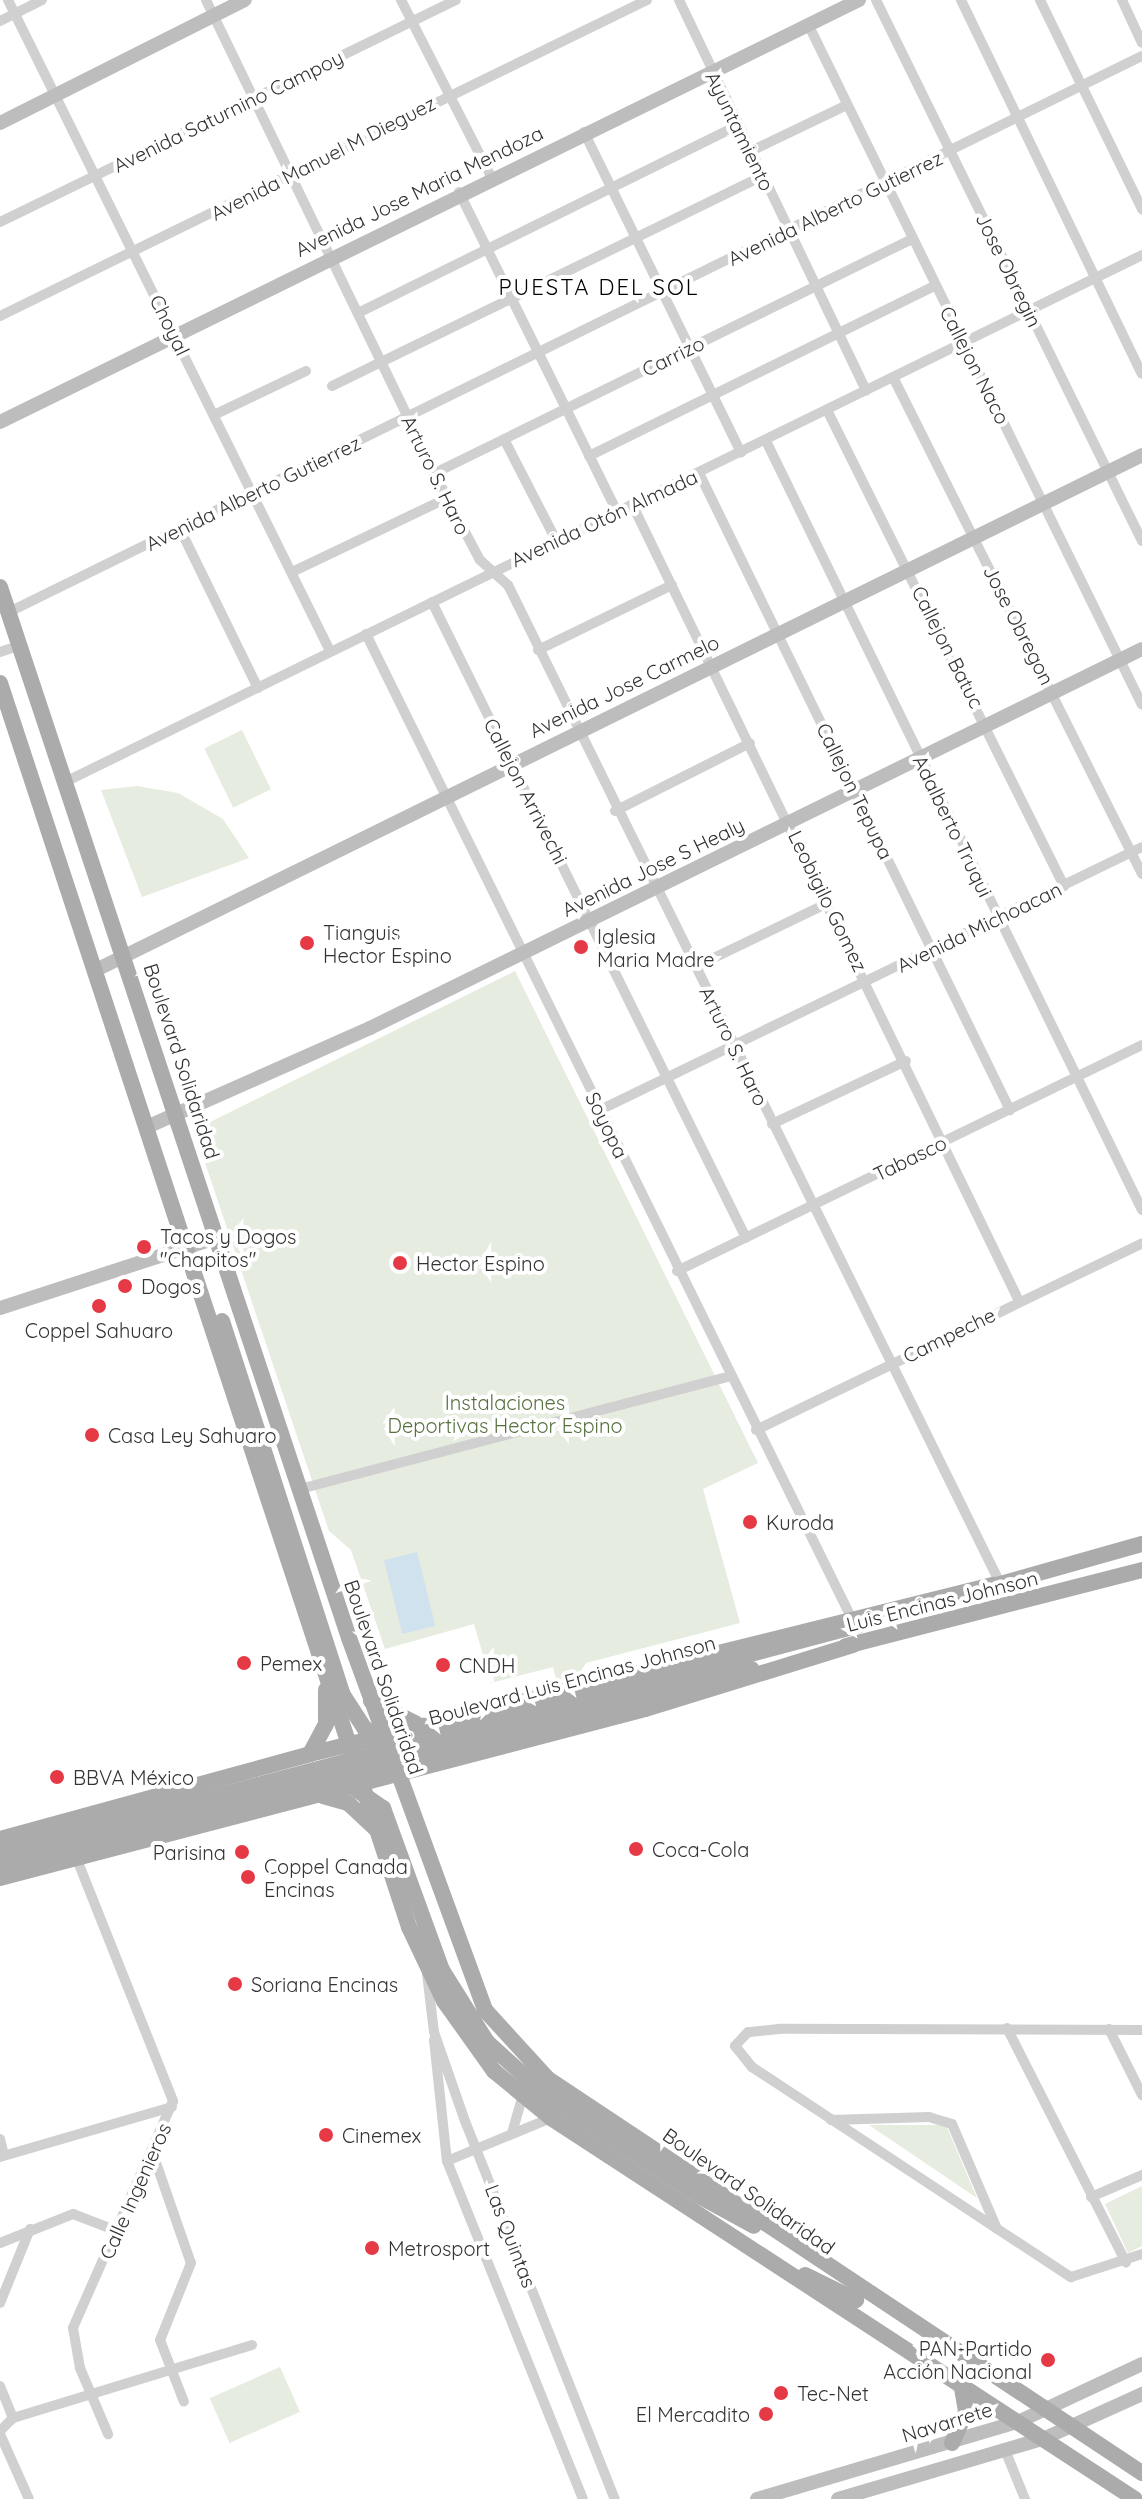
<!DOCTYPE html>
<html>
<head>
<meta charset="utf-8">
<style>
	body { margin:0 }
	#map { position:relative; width:1142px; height:2499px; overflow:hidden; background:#fff; font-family:Quicksand,sans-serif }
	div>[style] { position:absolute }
	.green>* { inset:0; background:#e6ecdf; transform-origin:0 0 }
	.water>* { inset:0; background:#cfe2ee; transform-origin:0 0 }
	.street>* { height:10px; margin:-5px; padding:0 5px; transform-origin:5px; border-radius:5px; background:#d0d0d0 }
	.secondary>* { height:14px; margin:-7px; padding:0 7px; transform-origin:7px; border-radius:7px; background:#bdbdbd }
	.primary>* { height:16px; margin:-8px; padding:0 8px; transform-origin:8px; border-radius:8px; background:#ababab }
	.primary-bridge>* { height:16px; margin:-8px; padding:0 8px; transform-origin:8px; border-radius:8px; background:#ababab }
	.dots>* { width:22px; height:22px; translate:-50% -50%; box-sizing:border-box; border:4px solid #fff; border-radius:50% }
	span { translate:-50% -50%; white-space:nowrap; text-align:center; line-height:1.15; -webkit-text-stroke:8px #fff; paint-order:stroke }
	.street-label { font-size:20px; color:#333 }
	.poi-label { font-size:20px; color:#333 }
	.left { translate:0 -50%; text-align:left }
	.right { translate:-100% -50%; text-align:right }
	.park-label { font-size:20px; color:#56703f }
	.neighbourhood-label { font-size:22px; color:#000; letter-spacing:2px }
</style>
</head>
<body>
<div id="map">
	<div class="green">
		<div style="left:242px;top:730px;width:66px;height:42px;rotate:64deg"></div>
		<div style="clip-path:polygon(137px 786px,178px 793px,223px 819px,249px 858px,142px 897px,101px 790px)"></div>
		<div style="clip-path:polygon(515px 971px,758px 1463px,703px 1489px,740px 1623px,586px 1663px,579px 1674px,556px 1680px,553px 1667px,491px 1683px,474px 1624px,385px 1649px,351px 1550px,329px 1531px,194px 1130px)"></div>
		<div style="clip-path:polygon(869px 2125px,946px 2125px,977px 2198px)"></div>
		<div style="clip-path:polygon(1142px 2186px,1142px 2246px,1128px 2253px,1105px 2204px)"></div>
		<div style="left:280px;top:2367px;width:49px;height:77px;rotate:66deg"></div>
	</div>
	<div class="water">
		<div style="left:417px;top:1552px;width:76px;height:34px;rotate:76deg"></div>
	</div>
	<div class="street">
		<div style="left:8px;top:0;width:726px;rotate:63.68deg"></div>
		<div style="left:206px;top:0;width:553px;rotate:64.18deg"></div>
		<div style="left:447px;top:498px;width:70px;rotate:62deg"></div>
		<div style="left:480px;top:560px;width:38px;rotate:42deg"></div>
		<div style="left:508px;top:585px;width:1113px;rotate:63.76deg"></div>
		<div style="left:401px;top:0;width:199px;rotate:63deg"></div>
		<div style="left:679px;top:0;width:433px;rotate:64.4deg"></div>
		<div style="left:876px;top:0;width:603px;rotate:63.82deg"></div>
		<div style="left:961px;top:0;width:415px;rotate:64.2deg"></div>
		<div style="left:1040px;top:0;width:233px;rotate:64deg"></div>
		<div style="left:1122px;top:0;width:47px;rotate:65.1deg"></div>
		<div style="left:0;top:21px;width:47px;rotate:-26.6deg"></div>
		<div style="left:808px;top:24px;width:758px;rotate:63.87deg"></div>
		<div style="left:584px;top:132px;width:357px;rotate:63.9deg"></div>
		<div style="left:751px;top:151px;width:104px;rotate:-25.6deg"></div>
		<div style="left:459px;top:192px;width:356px;rotate:63.7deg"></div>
		<div style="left:0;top:222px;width:507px;rotate:-25.96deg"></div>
		<div style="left:358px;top:313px;width:425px;rotate:-26.3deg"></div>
		<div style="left:0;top:316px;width:720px;rotate:-26.03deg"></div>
		<div style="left:893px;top:377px;width:556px;rotate:63.39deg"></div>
		<div style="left:332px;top:386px;width:479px;rotate:-26deg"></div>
		<div style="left:827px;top:410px;width:532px;rotate:63.53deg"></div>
		<div style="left:214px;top:415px;width:102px;rotate:-25.6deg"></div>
		<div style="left:504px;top:439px;width:114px;rotate:62.8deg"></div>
		<div style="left:766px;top:441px;width:856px;rotate:63.94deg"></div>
		<div style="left:589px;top:456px;width:386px;rotate:-26.2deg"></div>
		<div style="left:435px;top:473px;width:531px;rotate:-26.13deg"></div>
		<div style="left:699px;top:473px;width:709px;rotate:63.98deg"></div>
		<div style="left:632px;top:504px;width:886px;rotate:64.1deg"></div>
		<div style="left:180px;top:529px;width:177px;rotate:63.9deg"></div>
		<div style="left:292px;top:572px;width:172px;rotate:-25.5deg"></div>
		<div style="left:432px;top:602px;width:709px;rotate:63.72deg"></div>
		<div style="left:9px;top:612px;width:1262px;rotate:-26.14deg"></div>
		<div style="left:366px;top:634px;width:1094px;rotate:63.74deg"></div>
		<div style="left:538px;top:650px;width:149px;rotate:-25.9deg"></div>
		<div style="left:0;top:652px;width:20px;rotate:-18deg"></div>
		<div style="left:67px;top:781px;width:1197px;rotate:-26.07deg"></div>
		<div style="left:615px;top:811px;width:151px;rotate:-26.7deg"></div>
		<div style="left:695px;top:967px;width:148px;rotate:-25.7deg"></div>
		<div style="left:600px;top:1110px;width:602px;rotate:-25.88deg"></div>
		<div style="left:772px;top:1124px;width:148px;rotate:-25.2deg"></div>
		<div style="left:677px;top:1271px;width:517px;rotate:-25.92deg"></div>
		<div style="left:756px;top:1430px;width:429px;rotate:-25.8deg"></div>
		<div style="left:300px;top:1489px;width:445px;rotate:-14.7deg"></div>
		<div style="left:76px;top:1857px;width:263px;rotate:68.3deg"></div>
		<div style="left:173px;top:2101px;width:248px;rotate:113.8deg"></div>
		<div style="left:73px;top:2328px;width:41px;rotate:80.1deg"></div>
		<div style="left:80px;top:2368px;width:72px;rotate:67deg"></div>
		<div style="left:427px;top:1974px;width:58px;rotate:83.1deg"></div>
		<div style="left:434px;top:2032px;width:94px;rotate:70.8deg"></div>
		<div style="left:465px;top:2121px;width:407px;rotate:68.4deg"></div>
		<div style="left:1007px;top:2028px;width:263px;rotate:63.1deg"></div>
		<div style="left:1109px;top:2029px;width:74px;rotate:63.4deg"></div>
		<div style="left:1142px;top:2030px;width:363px;rotate:-179.8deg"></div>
		<div style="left:779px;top:2029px;width:31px;rotate:174deg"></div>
		<div style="left:748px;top:2032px;width:19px;rotate:133deg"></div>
		<div style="left:735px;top:2046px;width:27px;rotate:51deg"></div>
		<div style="left:752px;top:2067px;width:382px;rotate:33.4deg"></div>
		<div style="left:1071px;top:2277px;width:75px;rotate:-17.9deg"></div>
		<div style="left:434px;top:2040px;width:122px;rotate:83.9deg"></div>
		<div style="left:447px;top:2161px;width:364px;rotate:68.1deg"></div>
		<div style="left:831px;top:2120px;width:98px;rotate:-1.8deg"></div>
		<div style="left:929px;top:2117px;width:24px;rotate:17deg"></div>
		<div style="left:952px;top:2124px;width:114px;rotate:66.8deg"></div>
		<div style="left:512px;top:2133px;width:37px;rotate:-74deg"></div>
		<div style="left:0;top:2139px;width:16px;rotate:76deg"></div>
		<div style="left:0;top:2157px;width:179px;rotate:-16.2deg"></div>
		<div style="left:154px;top:2157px;width:112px;rotate:70.8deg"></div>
		<div style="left:191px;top:2263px;width:83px;rotate:111.9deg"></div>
		<div style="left:160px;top:2340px;width:66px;rotate:68.8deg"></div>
		<div style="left:447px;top:2161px;width:113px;rotate:-22.5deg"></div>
		<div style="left:1091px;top:2197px;width:56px;rotate:-23.3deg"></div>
		<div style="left:0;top:2243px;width:79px;rotate:-21.7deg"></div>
		<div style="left:73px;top:2214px;width:47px;rotate:21.1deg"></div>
		<div style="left:0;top:2303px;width:80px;rotate:-67.9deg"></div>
		<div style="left:0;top:2386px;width:35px;rotate:68deg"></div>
		<div style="left:0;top:2431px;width:18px;rotate:-45deg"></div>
		<div style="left:13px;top:2418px;width:250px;rotate:-17deg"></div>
		<div style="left:0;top:2434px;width:71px;rotate:66deg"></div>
		<div style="left:1005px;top:2450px;width:53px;rotate:67.8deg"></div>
	</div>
	<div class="secondary">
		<div style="left:0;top:123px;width:274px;rotate:-26.7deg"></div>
		<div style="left:0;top:422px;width:957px;rotate:-26.16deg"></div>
		<div style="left:96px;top:970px;width:1166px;rotate:-26.21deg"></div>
		<div style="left:149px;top:1126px;width:242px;rotate:-23.9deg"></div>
		<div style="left:370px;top:1028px;width:860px;rotate:-26.15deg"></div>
		<div style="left:0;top:1308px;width:229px;rotate:-18deg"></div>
		<div style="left:757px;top:2499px;width:274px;rotate:-16.5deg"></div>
		<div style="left:1020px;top:2421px;width:135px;rotate:-25deg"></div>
		<div style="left:838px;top:2499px;width:216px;rotate:-16.4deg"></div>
		<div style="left:1045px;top:2438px;width:107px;rotate:-24.4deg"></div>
	</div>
	<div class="primary">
		<div style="left:0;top:587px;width:1107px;rotate:71.63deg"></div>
		<div style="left:349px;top:1638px;width:396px;rotate:69.9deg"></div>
		<div style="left:485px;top:2010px;width:93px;rotate:47.6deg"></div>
		<div style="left:548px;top:2079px;width:713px;rotate:33.56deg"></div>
		<div style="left:0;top:683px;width:1310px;rotate:71.8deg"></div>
		<div style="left:409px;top:1927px;width:82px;rotate:64.7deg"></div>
		<div style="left:444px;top:2001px;width:86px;rotate:54.5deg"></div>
		<div style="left:494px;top:2071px;width:74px;rotate:39.5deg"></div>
		<div style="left:551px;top:2118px;width:697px;rotate:33.12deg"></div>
		<div style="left:986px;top:1588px;width:162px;rotate:-15.8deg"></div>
		<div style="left:846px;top:1646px;width:306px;rotate:-14.4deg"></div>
		<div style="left:371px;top:1701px;width:51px;rotate:26.6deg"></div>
		<div style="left:310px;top:1754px;width:704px;rotate:-13.9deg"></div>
		<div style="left:323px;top:1796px;width:26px;rotate:16deg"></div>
		<div style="left:348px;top:1803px;width:38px;rotate:43deg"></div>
		<div style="left:0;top:1839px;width:321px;rotate:-15.3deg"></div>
		<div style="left:310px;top:1754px;width:34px;rotate:-62deg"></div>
		<div style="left:326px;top:1724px;width:34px;rotate:-90deg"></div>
		<div style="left:0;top:1853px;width:17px;rotate:-13deg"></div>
		<div style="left:0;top:1866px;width:22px;rotate:-16deg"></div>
		<div style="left:0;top:1878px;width:667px;rotate:-14.68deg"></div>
		<div style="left:645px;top:1709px;width:218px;rotate:-17.1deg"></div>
		<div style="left:701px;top:2197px;width:60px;rotate:28.7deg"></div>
		<div style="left:805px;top:2275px;width:57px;rotate:26.1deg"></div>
		<div style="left:952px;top:2443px;width:35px;rotate:-66deg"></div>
		<div style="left:966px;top:2411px;width:28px;rotate:-100deg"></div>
	</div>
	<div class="primary-bridge">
		<div style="left:222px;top:1321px;width:393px;rotate:72.1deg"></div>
		<div style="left:343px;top:1695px;width:40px;rotate:57.1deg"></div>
		<div style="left:365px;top:1729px;width:40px;rotate:21deg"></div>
		<div style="left:338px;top:1777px;width:55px;rotate:34.6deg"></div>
		<div style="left:383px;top:1808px;width:172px;rotate:70deg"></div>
		<div style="left:442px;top:1970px;width:85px;rotate:58deg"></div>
		<div style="left:487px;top:2042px;width:84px;rotate:42.1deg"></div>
		<div style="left:549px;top:2098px;width:181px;rotate:33.1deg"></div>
		<div style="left:17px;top:1849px;width:872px;rotate:-14.88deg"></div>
		<div style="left:21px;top:1860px;width:755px;rotate:-14.66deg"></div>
	</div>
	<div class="dots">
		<div style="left:307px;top:943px;background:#e63946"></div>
		<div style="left:581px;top:947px;background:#e63946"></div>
		<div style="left:144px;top:1247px;background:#e63946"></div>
		<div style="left:400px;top:1263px;background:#e63946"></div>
		<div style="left:125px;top:1286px;background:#e63946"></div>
		<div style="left:99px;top:1306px;background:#e63946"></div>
		<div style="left:92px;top:1435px;background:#e63946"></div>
		<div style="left:750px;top:1522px;background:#e63946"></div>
		<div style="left:244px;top:1663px;background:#e63946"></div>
		<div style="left:443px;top:1665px;background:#e63946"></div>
		<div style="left:57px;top:1777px;background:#e63946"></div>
		<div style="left:636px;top:1849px;background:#e63946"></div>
		<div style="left:242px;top:1852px;background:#e63946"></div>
		<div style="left:248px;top:1877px;background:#e63946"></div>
		<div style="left:235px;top:1984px;background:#e63946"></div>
		<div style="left:326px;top:2135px;background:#e63946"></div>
		<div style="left:372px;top:2248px;background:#e63946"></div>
		<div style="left:1048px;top:2360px;background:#e63946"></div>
		<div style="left:781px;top:2393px;background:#e63946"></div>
		<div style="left:766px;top:2414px;background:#e63946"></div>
	</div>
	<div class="street-label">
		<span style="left:228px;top:111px;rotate:-26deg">Avenida Saturnino Campoy</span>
		<span style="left:740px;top:131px;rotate:64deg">Ayuntamiento</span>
		<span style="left:323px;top:158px;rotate:-27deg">Avenida Manuel M Dieguez</span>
		<span style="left:419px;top:191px;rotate:-26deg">Avenida Jose Maria Mendoza</span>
		<span style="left:835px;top:208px;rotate:-26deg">Avenida Alberto Gutierrez</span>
		<span style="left:1009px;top:270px;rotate:64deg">Jose Obregin</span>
		<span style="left:170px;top:325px;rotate:64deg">Choyal</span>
		<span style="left:673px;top:356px;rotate:-26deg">Carrizo</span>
		<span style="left:975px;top:365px;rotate:63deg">Callejon Naco</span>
		<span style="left:436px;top:475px;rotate:64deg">Arturo S. Haro</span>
		<span style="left:253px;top:493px;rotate:-26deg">Avenida Alberto Gutierrez</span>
		<span style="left:604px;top:518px;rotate:-25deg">Avenida Otón Almada</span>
		<span style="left:1019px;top:625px;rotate:63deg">Jose Obregon</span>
		<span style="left:948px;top:647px;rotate:63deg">Callejon Batuc</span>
		<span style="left:624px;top:686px;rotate:-26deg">Avenida Jose Carmelo</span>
		<span style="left:526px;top:791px;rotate:63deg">Callejon Arrivechi</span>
		<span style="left:855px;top:791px;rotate:64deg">Callejon Tepupa</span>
		<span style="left:953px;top:826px;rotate:64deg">Adalberto Truqui</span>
		<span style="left:653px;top:867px;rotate:-26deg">Avenida Jose S Healy</span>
		<span style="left:828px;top:901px;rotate:64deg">Leobigilo Gomez</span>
		<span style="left:979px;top:927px;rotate:-26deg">Avenida Michoacan</span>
		<span style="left:734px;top:1046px;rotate:64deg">Arturo S. Haro</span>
		<span style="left:182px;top:1061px;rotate:72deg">Boulevard Solidaridad</span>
		<span style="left:607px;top:1125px;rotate:64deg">Soyopa</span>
		<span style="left:910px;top:1158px;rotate:-26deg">Tabasco</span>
		<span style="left:949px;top:1335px;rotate:-26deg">Campeche</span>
		<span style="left:942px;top:1601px;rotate:-14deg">Luis Encinas Johnson</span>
		<span style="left:384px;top:1677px;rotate:71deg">Boulevard Solidaridad</span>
		<span style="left:572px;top:1680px;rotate:-15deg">Boulevard Luis Encinas Johnson</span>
		<span style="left:135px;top:2191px;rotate:-66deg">Calle Ingenieros</span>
		<span style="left:749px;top:2191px;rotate:35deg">Boulevard Solidaridad</span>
		<span style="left:511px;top:2236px;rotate:69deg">Las Quintas</span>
		<span style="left:947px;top:2422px;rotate:-17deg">Navarrete</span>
	</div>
	<div class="poi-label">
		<span class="left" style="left:323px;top:944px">Tianguis<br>Hector Espino</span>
		<span class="left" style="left:597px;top:948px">Iglesia<br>Maria Madre</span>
		<span class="left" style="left:160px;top:1248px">Tacos y Dogos<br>"Chapitos"</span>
		<span class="left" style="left:416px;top:1263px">Hector Espino</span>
		<span class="left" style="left:141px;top:1286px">Dogos</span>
		<span style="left:99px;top:1330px">Coppel Sahuaro</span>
		<span class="left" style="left:108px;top:1435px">Casa Ley Sahuaro</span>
		<span class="left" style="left:766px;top:1522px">Kuroda</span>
		<span class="left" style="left:260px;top:1663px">Pemex</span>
		<span class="left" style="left:459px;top:1665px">CNDH</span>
		<span class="left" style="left:73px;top:1777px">BBVA México</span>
		<span class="left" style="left:652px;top:1849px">Coca-Cola</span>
		<span class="right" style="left:226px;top:1852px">Parisina</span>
		<span class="left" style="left:264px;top:1878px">Coppel Canada<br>Encinas</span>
		<span class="left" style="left:251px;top:1984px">Soriana Encinas</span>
		<span class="left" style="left:342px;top:2135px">Cinemex</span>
		<span class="left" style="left:388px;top:2248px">Metrosport</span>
		<span class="right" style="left:1032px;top:2360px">PAN-Partido<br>Acción Nacional</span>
		<span class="left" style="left:797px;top:2393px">Tec-Net</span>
		<span class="right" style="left:750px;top:2414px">El Mercadito</span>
	</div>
	<div class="park-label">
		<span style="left:505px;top:1414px">Instalaciones<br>Deportivas Hector Espino</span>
	</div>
	<div class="neighbourhood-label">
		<span style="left:599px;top:288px">PUESTA DEL SOL</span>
	</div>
</div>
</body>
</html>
